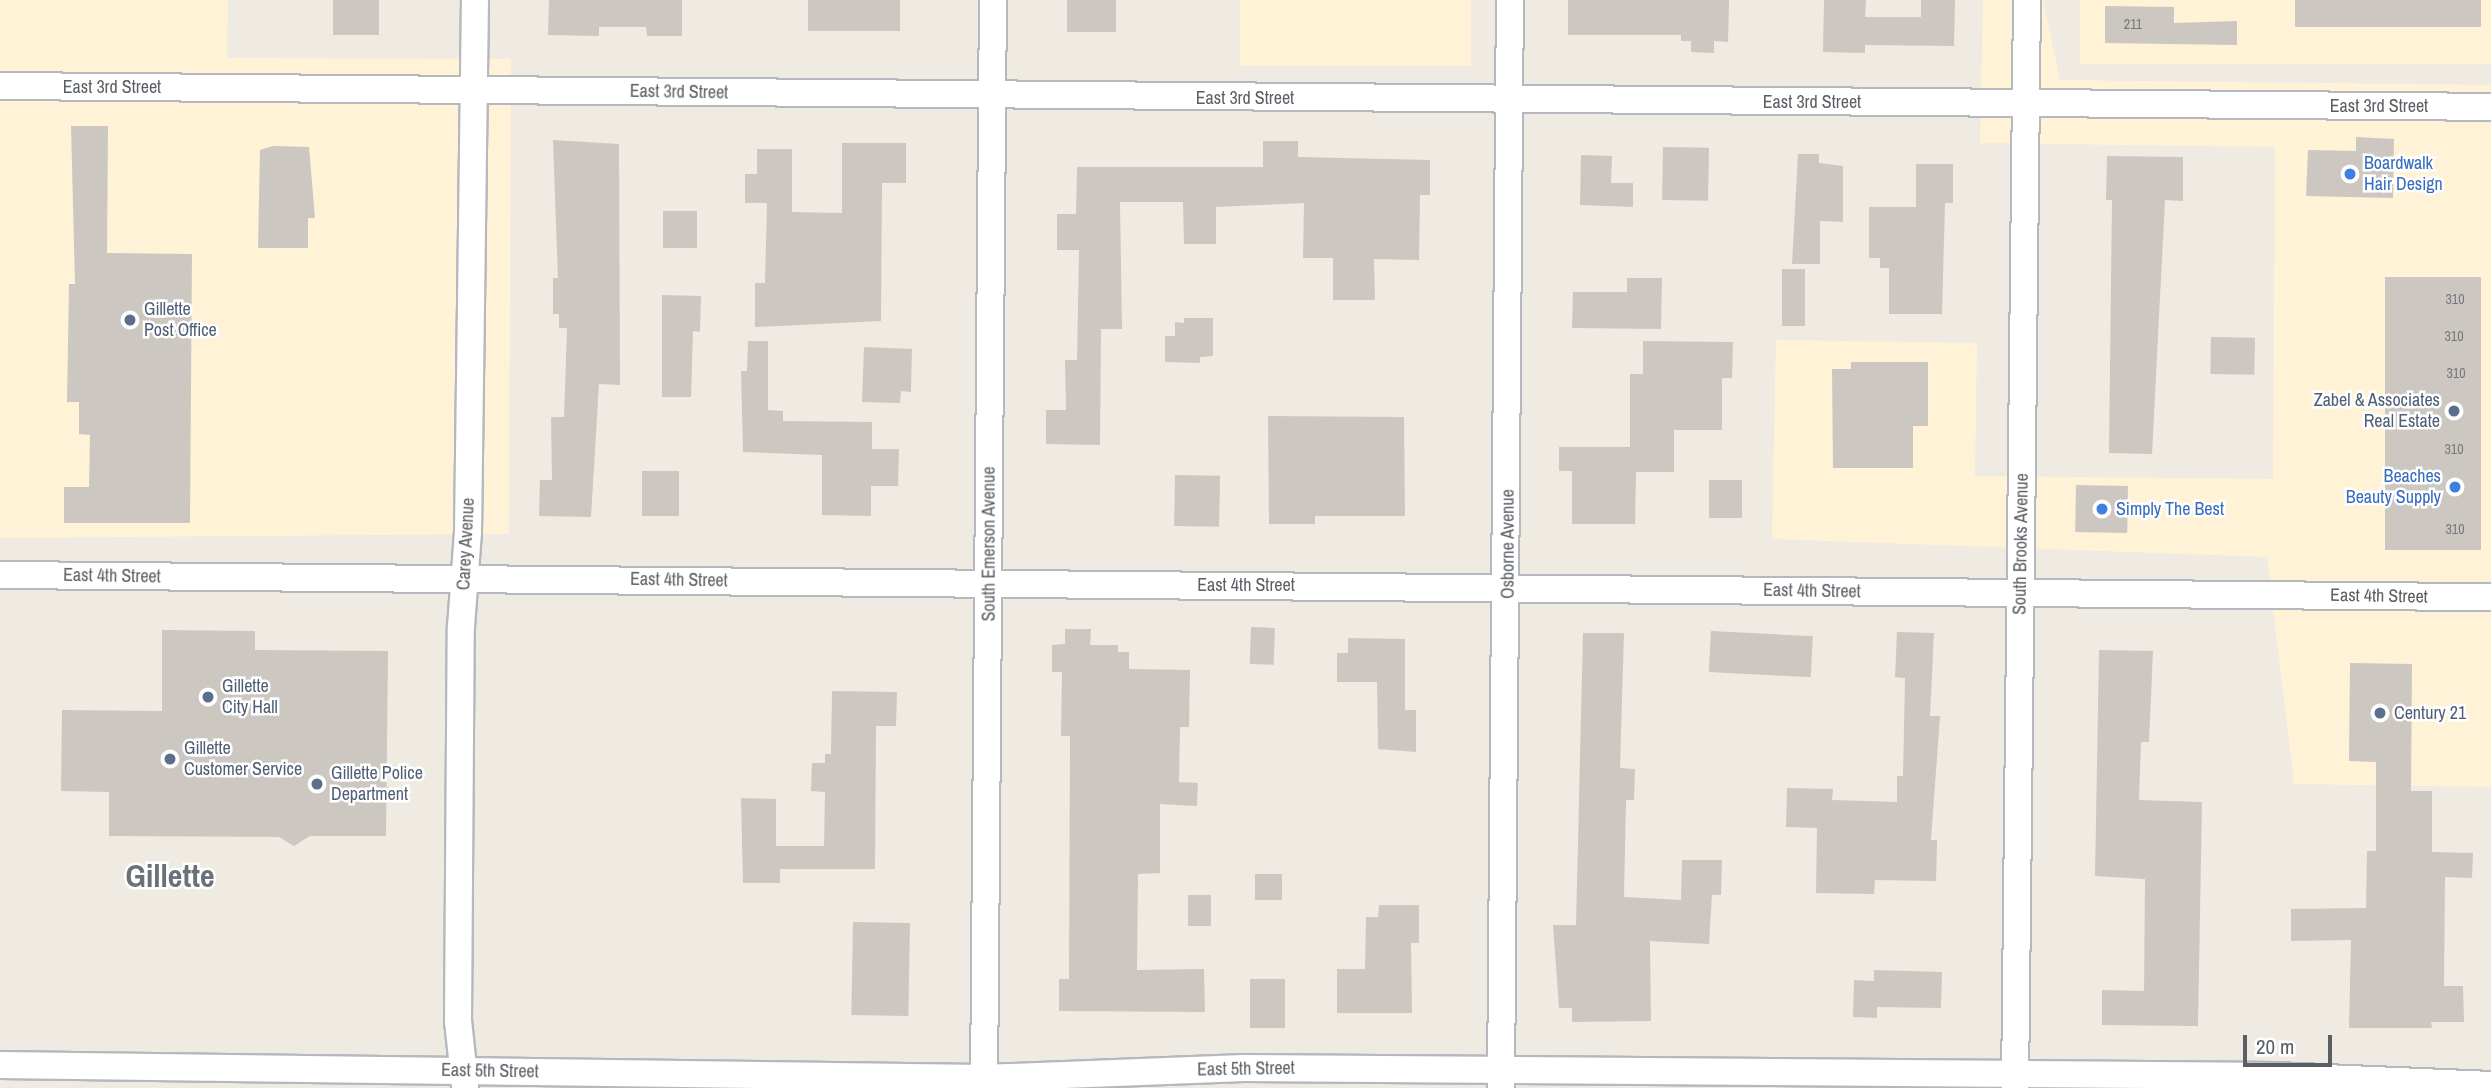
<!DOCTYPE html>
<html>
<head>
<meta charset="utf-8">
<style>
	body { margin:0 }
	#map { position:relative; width:2491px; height:1088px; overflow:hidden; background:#efebe2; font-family:"Archivo Narrow",sans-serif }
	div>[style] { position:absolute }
	.commercial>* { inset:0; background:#fff2d6; transform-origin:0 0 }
	.building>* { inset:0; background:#ccc7c1; transform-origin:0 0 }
	.roads { filter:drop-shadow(2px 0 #b5b9be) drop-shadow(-2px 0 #b5b9be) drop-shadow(0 2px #b5b9be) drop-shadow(0 -2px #b5b9be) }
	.street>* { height:26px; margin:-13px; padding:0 13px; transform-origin:13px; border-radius:13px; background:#fff }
	.dots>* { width:19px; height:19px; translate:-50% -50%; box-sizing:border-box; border:4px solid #fff; border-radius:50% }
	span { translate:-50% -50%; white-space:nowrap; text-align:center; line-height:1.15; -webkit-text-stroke:5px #fff; paint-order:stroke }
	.number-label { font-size:14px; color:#76797b }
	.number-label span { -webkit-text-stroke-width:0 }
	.street-label { font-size:18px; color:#5a5f64 }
	.shop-label { font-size:18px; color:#366cbe }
	.left { translate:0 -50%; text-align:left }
	.right { translate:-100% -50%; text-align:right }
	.service-label { font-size:18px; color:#4e5e75 }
	.town-label { font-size:32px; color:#6b7176; font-weight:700 }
	.scale { position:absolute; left:2243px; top:1035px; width:89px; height:32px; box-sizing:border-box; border:4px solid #5a5f64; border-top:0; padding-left:9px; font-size:21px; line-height:24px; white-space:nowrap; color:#5a5f64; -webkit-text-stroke:5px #fff; paint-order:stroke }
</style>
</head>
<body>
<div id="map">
	<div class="commercial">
		<div style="clip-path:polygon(0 0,228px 0,227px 58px,511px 59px,509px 534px,0 538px)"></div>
		<div style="left:1240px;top:0;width:231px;height:66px"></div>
		<div style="clip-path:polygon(1983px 0,2043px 0,2060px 80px,2491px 85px,2491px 787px,2294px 784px,2267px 557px,1772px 539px,1776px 340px,1977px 343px,1975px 476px,2273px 479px,2275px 147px,1980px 143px)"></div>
		<div style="left:2080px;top:0;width:411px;height:64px"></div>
	</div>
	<div class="building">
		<div style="left:333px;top:0;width:46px;height:35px"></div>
		<div style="clip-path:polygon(549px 0,682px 0,682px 36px,647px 36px,646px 27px,599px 27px,599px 36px,548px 35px)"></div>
		<div style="left:808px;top:0;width:92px;height:31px"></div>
		<div style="left:1067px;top:0;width:49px;height:32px"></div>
		<div style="clip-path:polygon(1568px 0,1729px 0,1728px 42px,1714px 41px,1714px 53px,1691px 52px,1691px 41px,1681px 41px,1681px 35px,1568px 35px)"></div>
		<div style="clip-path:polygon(1824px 0,1866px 0,1865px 17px,1921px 17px,1921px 0,1955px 0,1954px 46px,1865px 45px,1865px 53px,1823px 52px)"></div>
		<div style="left:2295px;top:0;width:186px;height:27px"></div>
		<div style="clip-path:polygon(2105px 6px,2174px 7px,2174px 23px,2237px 21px,2237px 45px,2105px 43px)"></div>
		<div style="clip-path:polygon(71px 126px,108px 126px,107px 253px,192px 254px,190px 523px,64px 523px,64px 487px,89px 487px,90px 435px,79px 434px,79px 402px,67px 402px,69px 284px,75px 284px)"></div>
		<div style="clip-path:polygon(2356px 137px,2394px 139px,2393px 198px,2306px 196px,2308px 150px,2356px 151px)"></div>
		<div style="clip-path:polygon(553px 140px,619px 144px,620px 385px,599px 384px,591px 517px,539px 516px,540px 480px,552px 480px,551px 417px,564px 417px,567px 328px,559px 328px,559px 314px,553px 314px,553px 278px,558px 278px)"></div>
		<div style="clip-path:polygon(1263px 141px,1298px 141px,1298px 157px,1430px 160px,1430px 195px,1420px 195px,1419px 260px,1374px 259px,1375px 300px,1333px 300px,1333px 258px,1303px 258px,1304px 203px,1216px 207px,1216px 244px,1184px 244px,1183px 202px,1120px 202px,1122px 329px,1101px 329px,1100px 445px,1046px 444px,1046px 410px,1066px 410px,1065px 360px,1077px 360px,1079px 250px,1057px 250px,1057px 214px,1076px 214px,1077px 167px,1263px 167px)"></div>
		<div style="clip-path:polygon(842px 143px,906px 143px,906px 183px,882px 183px,881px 321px,755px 327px,755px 283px,765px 283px,767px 203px,745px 203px,745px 174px,757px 174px,757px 149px,792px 149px,792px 212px,842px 213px)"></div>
		<div style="clip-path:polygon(273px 146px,309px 147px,315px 218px,308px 218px,308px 248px,258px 248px,260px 150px)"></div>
		<div style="left:1663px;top:147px;width:46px;height:53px;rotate:1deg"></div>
		<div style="clip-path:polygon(1798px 154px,1819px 154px,1819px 163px,1843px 166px,1843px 222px,1820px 221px,1820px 264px,1792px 264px)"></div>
		<div style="clip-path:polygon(1581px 155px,1612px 156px,1611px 183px,1633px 183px,1633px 207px,1580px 205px)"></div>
		<div style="clip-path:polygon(2107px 156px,2183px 157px,2183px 201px,2165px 200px,2152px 454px,2109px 453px,2112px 200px,2106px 200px)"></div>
		<div style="clip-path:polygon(1916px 164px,1953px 164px,1953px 203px,1945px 203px,1942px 314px,1889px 314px,1889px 268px,1880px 268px,1880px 258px,1869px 258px,1869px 207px,1916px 207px)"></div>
		<div style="left:663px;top:211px;width:34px;height:37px"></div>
		<div style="left:1805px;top:269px;width:57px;height:23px;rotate:90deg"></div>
		<div style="left:2385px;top:277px;width:96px;height:273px"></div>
		<div style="clip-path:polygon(1627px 278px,1662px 278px,1661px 329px,1572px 328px,1573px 292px,1627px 292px)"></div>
		<div style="clip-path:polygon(662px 295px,701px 296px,700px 332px,693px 331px,691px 397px,662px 397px)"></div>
		<div style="clip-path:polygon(1184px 318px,1213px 318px,1213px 356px,1200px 357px,1200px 363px,1165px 362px,1165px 336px,1175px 336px,1175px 322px,1184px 323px)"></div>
		<div style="left:2211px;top:337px;width:44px;height:37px;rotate:1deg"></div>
		<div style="clip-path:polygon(748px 341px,768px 341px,768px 410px,783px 411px,783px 421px,872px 422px,872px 449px,899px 449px,898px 486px,871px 486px,871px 516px,822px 515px,822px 455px,743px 452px,741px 371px,747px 371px)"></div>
		<div style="clip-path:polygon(1643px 341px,1733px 342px,1732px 378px,1722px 378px,1722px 430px,1674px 430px,1674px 472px,1636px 472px,1635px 524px,1572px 524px,1572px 471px,1559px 471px,1559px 447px,1630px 447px,1630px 374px,1643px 374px)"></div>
		<div style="clip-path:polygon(864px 347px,912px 349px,911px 392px,901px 391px,900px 403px,862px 402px)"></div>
		<div style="clip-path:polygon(1851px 362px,1928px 362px,1928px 426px,1913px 426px,1913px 468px,1833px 468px,1832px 369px,1851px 369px)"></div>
		<div style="clip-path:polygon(1268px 416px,1404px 417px,1405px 516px,1315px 516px,1315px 524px,1269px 524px)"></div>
		<div style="left:642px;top:471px;width:37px;height:45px"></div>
		<div style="left:1175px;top:475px;width:45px;height:51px;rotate:1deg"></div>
		<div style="left:1709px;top:480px;width:33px;height:38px"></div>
		<div style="left:2076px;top:485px;width:52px;height:47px;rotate:1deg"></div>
		<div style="left:1251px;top:627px;width:24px;height:37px;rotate:2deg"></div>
		<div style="clip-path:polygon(1065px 629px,1091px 629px,1090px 645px,1118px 645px,1118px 652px,1129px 652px,1129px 669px,1190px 670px,1189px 727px,1180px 727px,1179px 782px,1198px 783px,1197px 806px,1160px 804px,1160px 873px,1138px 874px,1137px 970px,1204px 969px,1205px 1012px,1059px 1011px,1059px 979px,1069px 979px,1070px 736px,1061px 736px,1062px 672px,1052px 672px,1052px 645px,1065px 644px)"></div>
		<div style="clip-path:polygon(162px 630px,255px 631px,255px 650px,388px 651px,386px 836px,310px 836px,294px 846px,279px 837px,109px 836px,109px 792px,61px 791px,62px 710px,162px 711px)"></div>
		<div style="left:1711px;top:631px;width:102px;height:41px;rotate:3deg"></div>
		<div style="clip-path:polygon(1897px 632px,1934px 633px,1930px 716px,1940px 716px,1931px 840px,1937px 840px,1936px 881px,1875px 880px,1874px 894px,1816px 893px,1817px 828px,1786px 827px,1787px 788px,1833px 789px,1832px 800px,1897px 802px,1897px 776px,1903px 776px,1905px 678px,1895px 677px)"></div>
		<div style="clip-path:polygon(1583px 633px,1624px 633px,1620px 768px,1635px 769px,1634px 800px,1626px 800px,1624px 897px,1681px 900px,1682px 860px,1722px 860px,1721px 895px,1712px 895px,1709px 944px,1650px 941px,1651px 1021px,1572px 1022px,1572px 1008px,1559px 1008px,1553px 925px,1576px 925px)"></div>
		<div style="clip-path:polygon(1348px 638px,1405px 639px,1405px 710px,1416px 710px,1416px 752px,1378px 749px,1377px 682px,1337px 682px,1337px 653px,1348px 653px)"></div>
		<div style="clip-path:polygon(2099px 650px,2153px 651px,2149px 742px,2141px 742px,2139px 800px,2202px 802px,2198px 1026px,2102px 1025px,2102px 990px,2144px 991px,2145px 879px,2095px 876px)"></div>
		<div style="clip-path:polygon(2350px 663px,2412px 664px,2411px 791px,2432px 791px,2432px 852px,2473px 853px,2472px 878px,2445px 877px,2444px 986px,2463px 986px,2464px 1022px,2431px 1022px,2432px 1028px,2349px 1028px,2351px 940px,2291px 941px,2291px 909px,2366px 908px,2367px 851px,2376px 851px,2376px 762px,2349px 761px)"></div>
		<div style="clip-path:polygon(832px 691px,897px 692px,896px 726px,876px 726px,875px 869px,780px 869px,780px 883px,743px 883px,741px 798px,776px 799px,776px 846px,824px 846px,825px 792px,811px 791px,812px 763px,825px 763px,825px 754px,831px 754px)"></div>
		<div style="left:1255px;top:874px;width:27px;height:26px"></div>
		<div style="left:1188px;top:895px;width:23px;height:31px"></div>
		<div style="clip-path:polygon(1379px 905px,1419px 905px,1419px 943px,1411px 943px,1412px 1013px,1337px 1013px,1337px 969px,1365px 969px,1366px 917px,1378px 917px)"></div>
		<div style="left:853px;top:922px;width:57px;height:93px;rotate:1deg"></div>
		<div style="clip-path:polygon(1874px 970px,1942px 972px,1941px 1008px,1877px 1007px,1877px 1018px,1853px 1017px,1854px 980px,1874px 981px)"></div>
		<div style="left:1250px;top:979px;width:35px;height:49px"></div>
	</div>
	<div class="roads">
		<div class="street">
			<div style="left:0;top:86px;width:2491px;rotate:0.48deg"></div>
			<div style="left:0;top:575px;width:2491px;rotate:0.51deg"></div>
			<div style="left:0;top:1065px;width:984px;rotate:0.76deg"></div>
			<div style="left:984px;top:1078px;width:260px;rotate:-2.2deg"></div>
			<div style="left:1244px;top:1068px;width:1033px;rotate:0.44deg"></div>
			<div style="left:2277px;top:1076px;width:214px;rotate:2.4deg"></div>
			<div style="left:465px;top:1086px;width:65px;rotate:-96.1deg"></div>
			<div style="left:458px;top:1021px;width:394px;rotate:-89.6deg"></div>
			<div style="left:461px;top:627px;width:95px;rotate:-85.8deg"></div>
			<div style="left:468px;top:532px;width:532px;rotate:-89.25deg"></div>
			<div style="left:1501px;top:1086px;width:1086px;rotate:-89.53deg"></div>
			<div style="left:984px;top:1088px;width:1088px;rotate:-89.53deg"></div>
			<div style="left:2015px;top:1088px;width:1088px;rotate:-89.37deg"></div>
		</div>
	</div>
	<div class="dots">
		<div style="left:2350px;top:174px;background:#3f7fe0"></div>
		<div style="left:130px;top:320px;background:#5c6f8a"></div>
		<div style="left:2454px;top:411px;background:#5c6f8a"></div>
		<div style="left:2455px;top:487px;background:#3f7fe0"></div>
		<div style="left:2102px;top:509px;background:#3f7fe0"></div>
		<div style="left:208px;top:697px;background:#5c6f8a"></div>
		<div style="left:2380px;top:713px;background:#5c6f8a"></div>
		<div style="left:170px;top:759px;background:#5c6f8a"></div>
		<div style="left:317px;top:784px;background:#5c6f8a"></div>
	</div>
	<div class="number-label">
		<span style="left:2133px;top:24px">211</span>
		<span style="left:2455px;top:299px">310</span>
		<span style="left:2454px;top:336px">310</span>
		<span style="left:2456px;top:373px">310</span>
		<span style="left:2454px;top:449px">310</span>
		<span style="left:2455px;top:529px">310</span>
	</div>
	<div class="street-label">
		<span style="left:112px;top:87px">East 3rd Street</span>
		<span style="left:679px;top:92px;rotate:1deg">East 3rd Street</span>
		<span style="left:1245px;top:98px">East 3rd Street</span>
		<span style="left:1812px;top:102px">East 3rd Street</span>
		<span style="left:2379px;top:106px">East 3rd Street</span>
		<span style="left:466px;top:544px;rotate:-87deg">Carey Avenue</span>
		<span style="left:989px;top:544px;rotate:-90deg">South Emerson Avenue</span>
		<span style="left:1508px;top:544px;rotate:-90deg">Osborne Avenue</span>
		<span style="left:2021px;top:544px;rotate:-89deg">South Brooks Avenue</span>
		<span style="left:112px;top:576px;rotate:1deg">East 4th Street</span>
		<span style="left:679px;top:580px;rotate:1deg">East 4th Street</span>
		<span style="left:1246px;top:585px">East 4th Street</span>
		<span style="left:1812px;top:591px;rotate:1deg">East 4th Street</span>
		<span style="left:2379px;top:596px;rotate:1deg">East 4th Street</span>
		<span style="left:1246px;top:1069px;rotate:-1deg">East 5th Street</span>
		<span style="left:490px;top:1071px;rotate:1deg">East 5th Street</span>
	</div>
	<div class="shop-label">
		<span class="left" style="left:2364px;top:174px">Boardwalk<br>Hair Design</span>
		<span class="right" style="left:2441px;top:487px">Beaches<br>Beauty Supply</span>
		<span class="left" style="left:2116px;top:509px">Simply The Best</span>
	</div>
	<div class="service-label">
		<span class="left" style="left:144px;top:320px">Gillette<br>Post Office</span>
		<span class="right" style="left:2440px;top:411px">Zabel &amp; Associates<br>Real Estate</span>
		<span class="left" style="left:222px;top:697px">Gillette<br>City Hall</span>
		<span class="left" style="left:2394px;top:713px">Century 21</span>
		<span class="left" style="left:184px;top:759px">Gillette<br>Customer Service</span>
		<span class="left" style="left:331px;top:784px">Gillette Police<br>Department</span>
	</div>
	<div class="town-label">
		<span style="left:170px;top:876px">Gillette</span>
	</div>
	<div class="scale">20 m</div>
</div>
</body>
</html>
